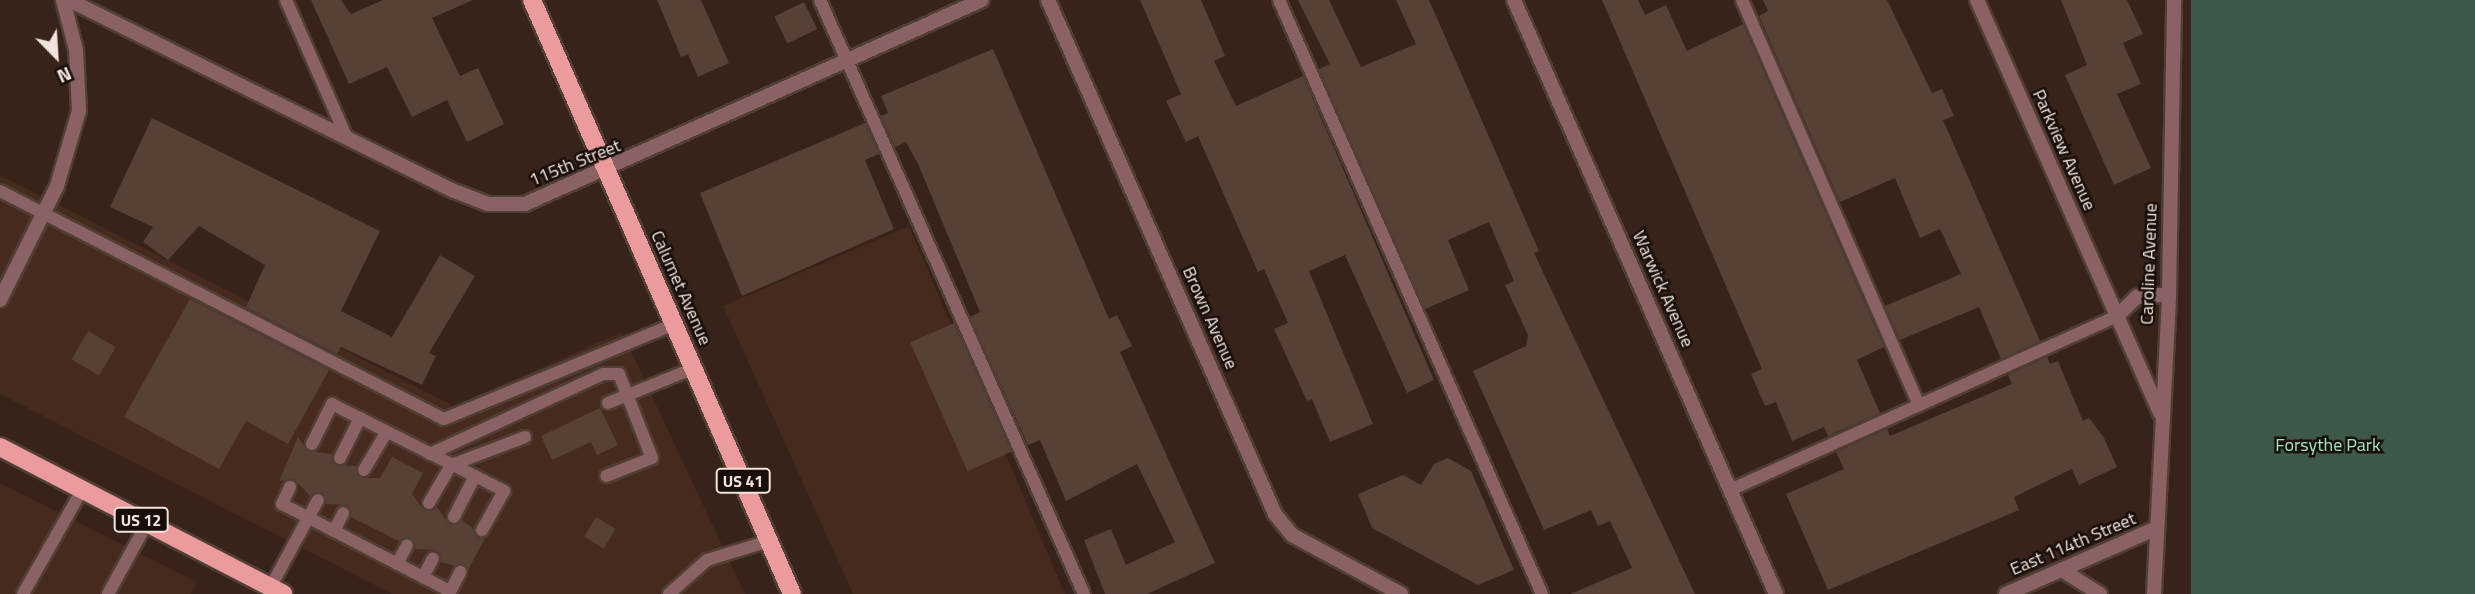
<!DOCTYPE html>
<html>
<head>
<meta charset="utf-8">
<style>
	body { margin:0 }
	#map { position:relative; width:2475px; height:594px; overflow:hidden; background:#372319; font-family:"Titillium Web",sans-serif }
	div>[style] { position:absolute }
	.built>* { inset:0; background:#452a1d }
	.green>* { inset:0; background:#3d5749; transform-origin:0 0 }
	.building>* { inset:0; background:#574036; transform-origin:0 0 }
	.roads { filter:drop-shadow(2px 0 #513e34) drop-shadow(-2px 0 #513e34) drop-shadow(0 2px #513e34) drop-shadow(0 -2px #513e34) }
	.service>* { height:12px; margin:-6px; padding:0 6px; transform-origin:6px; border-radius:6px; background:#8a6263 }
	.minor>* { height:14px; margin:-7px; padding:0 7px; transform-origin:7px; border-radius:7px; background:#8a6263 }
	.primary>* { height:18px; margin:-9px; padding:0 9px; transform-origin:9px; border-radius:9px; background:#ec9b9c }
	span { translate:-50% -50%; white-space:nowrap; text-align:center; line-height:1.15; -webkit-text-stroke:5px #180f0a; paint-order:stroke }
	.shield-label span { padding:2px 5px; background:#180f0a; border:2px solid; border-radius:5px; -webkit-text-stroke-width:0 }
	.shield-label { font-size:16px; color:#f2e3dd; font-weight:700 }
	.street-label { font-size:18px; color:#f2e3dd }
	.park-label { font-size:18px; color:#a2e6c2 }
	.north { position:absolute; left:21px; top:21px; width:70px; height:70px; -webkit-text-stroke:5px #180f0a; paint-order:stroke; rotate:156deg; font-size:19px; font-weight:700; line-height:28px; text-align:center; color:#f2e3dd }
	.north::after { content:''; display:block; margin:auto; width:24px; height:32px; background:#f2e3dd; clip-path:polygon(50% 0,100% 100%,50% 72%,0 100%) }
</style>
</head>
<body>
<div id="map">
	<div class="built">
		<div style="clip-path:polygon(0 175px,454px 406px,622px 332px,745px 594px,392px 594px,0 394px)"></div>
		<div style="clip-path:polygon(909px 226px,1065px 594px,853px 594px,723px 306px)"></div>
		<div style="clip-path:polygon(0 483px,197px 582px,191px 594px,0 594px)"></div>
	</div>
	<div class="green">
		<div style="left:2191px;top:0;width:284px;height:594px"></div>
	</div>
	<div class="building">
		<div style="clip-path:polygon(311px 0,341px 0,351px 14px,383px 0,473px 0,432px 18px,460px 76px,478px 68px,504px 124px,467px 142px,447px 100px,412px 117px,387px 67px,349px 84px)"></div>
		<div style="clip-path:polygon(657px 0,701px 0,729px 63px,698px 77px,688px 54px,681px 57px)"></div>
		<div style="clip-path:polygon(1140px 0,1201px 0,1225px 56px,1214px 61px,1236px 106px,1303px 76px,1434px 380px,1407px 393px,1345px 255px,1309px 271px,1373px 424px,1330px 442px,1312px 399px,1307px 401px,1274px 329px,1288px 323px,1264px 269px,1258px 272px,1198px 136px,1186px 142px,1166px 101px,1181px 94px)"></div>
		<div style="clip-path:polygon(1298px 0,1329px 0,1361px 67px,1416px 44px,1396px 0,1429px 0,1539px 251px,1534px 253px,1695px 594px,1570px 594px,1632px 568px,1610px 521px,1598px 526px,1591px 510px,1544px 530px,1473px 371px,1526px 346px,1528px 335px,1505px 285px,1514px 281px,1489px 222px,1448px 240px,1469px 290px,1425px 309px,1319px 69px,1330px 64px)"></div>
		<div style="clip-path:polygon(1602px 0,1638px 0,1645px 15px,1666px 5px,1687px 51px,1743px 24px,1884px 347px,1857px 360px,1880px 413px,1828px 436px,1824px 427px,1792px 441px,1776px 402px,1765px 406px,1751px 374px,1762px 369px)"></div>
		<div style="clip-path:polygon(1763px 0,1887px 0,1932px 93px,1942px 89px,1954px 116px,1943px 120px,2040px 341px,2001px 359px,1979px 307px,1900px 340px,1885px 306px,1961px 274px,1940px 229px,1920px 238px,1895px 178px,1840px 202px,1759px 16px,1768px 11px)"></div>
		<div style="clip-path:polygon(2061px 0,2127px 0,2143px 34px,2123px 43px,2141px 84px,2117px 94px,2151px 168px,2114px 185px,2065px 75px,2087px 65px)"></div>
		<div style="left:804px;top:2px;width:30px;height:33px;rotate:64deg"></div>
		<div style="clip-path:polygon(993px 49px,1109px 319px,1117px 315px,1132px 346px,1120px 352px,1215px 563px,1147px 594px,1105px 594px,1084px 540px,1111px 529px,1126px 565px,1175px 542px,1137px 464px,1066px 501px,1040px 440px,1028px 445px,970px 317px,980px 312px,918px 164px,906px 142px,895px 147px,881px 116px,888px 113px,881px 96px)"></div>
		<div style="clip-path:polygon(152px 118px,380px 231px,341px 311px,392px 337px,440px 255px,475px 276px,429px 353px,436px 356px,422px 385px,341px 347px,337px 354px,246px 307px,265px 265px,199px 226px,168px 260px,143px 242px,153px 227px,110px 207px)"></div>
		<div style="clip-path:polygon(865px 123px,879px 154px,865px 160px,894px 229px,742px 296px,700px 193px)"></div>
		<div style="clip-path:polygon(190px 299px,329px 370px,288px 444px,246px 421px,219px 469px,124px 417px)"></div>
		<div style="left:954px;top:323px;width:141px;height:48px;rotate:66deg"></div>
		<div style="left:88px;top:331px;width:32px;height:33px;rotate:30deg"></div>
		<div style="clip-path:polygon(2047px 357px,2050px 364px,2058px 361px,2083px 421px,2089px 418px,2104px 438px,2117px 467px,2079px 485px,2072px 469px,2014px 497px,2019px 510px,1828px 590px,1786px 494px,1844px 469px,1836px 452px,1887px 429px,1890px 436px,2012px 384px,2008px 375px)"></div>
		<div style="clip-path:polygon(600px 408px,618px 445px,597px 455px,591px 442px,552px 460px,541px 436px)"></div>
		<div style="clip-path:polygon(298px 437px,308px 451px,332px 454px,336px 465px,356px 466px,360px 478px,380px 478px,392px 457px,423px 473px,412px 494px,422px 508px,437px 507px,449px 524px,462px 520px,485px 538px,468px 570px,441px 562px,436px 550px,415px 549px,410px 537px,399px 541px,351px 517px,346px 505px,326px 504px,322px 492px,310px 496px,294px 479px,279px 481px)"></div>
		<div style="clip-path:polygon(1448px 458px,1471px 471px,1514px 570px,1478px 585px,1372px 528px,1358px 494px,1403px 475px,1421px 485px,1434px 464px)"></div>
		<div style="left:596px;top:517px;width:23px;height:23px;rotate:31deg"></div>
	</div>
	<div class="roads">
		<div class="service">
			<div style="left:286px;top:0;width:151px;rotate:66.2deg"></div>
			<div style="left:820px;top:0;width:650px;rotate:66.04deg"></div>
			<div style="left:1279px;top:0;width:650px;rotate:66.12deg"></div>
			<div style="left:1742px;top:0;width:442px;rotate:66.4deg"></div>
			<div style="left:0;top:191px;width:499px;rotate:27.2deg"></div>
			<div style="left:444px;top:419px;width:249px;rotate:-22.4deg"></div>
			<div style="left:608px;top:403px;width:93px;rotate:-22.1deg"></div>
			<div style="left:312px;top:444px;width:45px;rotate:-63.4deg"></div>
			<div style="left:332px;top:404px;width:31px;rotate:27deg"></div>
			<div style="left:430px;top:454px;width:191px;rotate:-24.8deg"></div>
			<div style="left:603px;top:374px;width:16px"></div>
			<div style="left:619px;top:374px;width:90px;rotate:68.6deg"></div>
			<div style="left:652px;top:458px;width:49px;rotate:158.6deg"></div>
			<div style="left:340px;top:458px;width:45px;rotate:-63.4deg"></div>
			<div style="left:360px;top:418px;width:129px;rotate:26.8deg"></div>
			<div style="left:475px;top:476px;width:33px;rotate:27deg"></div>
			<div style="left:504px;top:491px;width:45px;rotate:119.4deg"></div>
			<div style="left:364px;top:470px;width:43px;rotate:-59.3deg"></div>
			<div style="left:290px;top:487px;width:19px;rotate:115deg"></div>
			<div style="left:282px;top:504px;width:189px;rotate:27.4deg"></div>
			<div style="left:1730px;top:490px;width:424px;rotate:-24.2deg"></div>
			<div style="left:429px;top:503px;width:44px;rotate:-59.9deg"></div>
			<div style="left:451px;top:465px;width:79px;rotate:-20.7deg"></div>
			<div style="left:454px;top:517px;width:46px;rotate:-62.9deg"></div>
			<div style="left:334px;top:531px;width:20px;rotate:-63deg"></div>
			<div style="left:397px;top:564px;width:21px;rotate:-62deg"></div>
			<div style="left:423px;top:577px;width:21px;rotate:-62deg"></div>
			<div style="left:270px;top:588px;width:100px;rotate:-61.4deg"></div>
			<div style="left:23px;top:594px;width:120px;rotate:-60.4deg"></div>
			<div style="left:108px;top:594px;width:81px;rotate:-61.2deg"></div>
			<div style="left:449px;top:594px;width:25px;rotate:-63deg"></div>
			<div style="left:669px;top:594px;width:51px;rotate:-41.8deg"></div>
			<div style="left:707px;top:560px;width:65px;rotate:-17deg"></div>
		</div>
		<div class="minor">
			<div style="left:69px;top:0;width:430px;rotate:26.4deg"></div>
			<div style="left:454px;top:191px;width:36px;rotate:21deg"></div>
			<div style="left:488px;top:204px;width:37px"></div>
			<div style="left:525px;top:204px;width:500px;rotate:-24.06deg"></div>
			<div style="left:1048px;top:0;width:562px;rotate:66.17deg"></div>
			<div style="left:1275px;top:514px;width:27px;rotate:51deg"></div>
			<div style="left:1292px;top:535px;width:124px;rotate:28.4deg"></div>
			<div style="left:1514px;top:0;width:649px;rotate:66.2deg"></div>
			<div style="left:1977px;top:0;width:452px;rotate:66.1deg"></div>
			<div style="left:0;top:300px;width:127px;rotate:-63.4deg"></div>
			<div style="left:57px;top:186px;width:78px;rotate:-73.7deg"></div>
			<div style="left:79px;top:111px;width:61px;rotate:-92.8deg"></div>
			<div style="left:76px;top:50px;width:52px;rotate:-104.6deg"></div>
			<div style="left:2117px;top:316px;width:28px;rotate:-44deg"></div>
			<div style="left:2137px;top:297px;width:32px;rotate:-5deg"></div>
			<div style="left:2062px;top:570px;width:45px;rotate:32.3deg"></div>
			<div style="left:2006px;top:594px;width:163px;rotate:-23.6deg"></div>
			<div style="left:2154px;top:594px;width:300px;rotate:-87.1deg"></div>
			<div style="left:2169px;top:294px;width:294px;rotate:-89deg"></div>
		</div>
		<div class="primary">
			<div style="left:532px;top:0;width:648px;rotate:66.36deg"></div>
			<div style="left:0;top:447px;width:319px;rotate:27.4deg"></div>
		</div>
	</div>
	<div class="shield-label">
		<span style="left:743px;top:481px">US 41</span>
		<span style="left:141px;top:520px">US 12</span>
	</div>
	<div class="street-label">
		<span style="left:2064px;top:150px;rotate:66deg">Parkview Avenue</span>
		<span style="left:575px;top:163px;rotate:-22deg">115th Street</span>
		<span style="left:2149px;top:264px;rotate:-88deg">Caroline Avenue</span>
		<span style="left:681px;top:288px;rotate:66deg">Calumet Avenue</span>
		<span style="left:1663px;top:289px;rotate:66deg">Warwick Avenue</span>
		<span style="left:1210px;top:318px;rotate:66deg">Brown Avenue</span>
		<span style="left:2073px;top:544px;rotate:-23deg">East 114th Street</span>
	</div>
	<div class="park-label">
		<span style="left:2328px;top:445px">Forsythe Park</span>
	</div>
	<div class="north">N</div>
</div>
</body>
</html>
